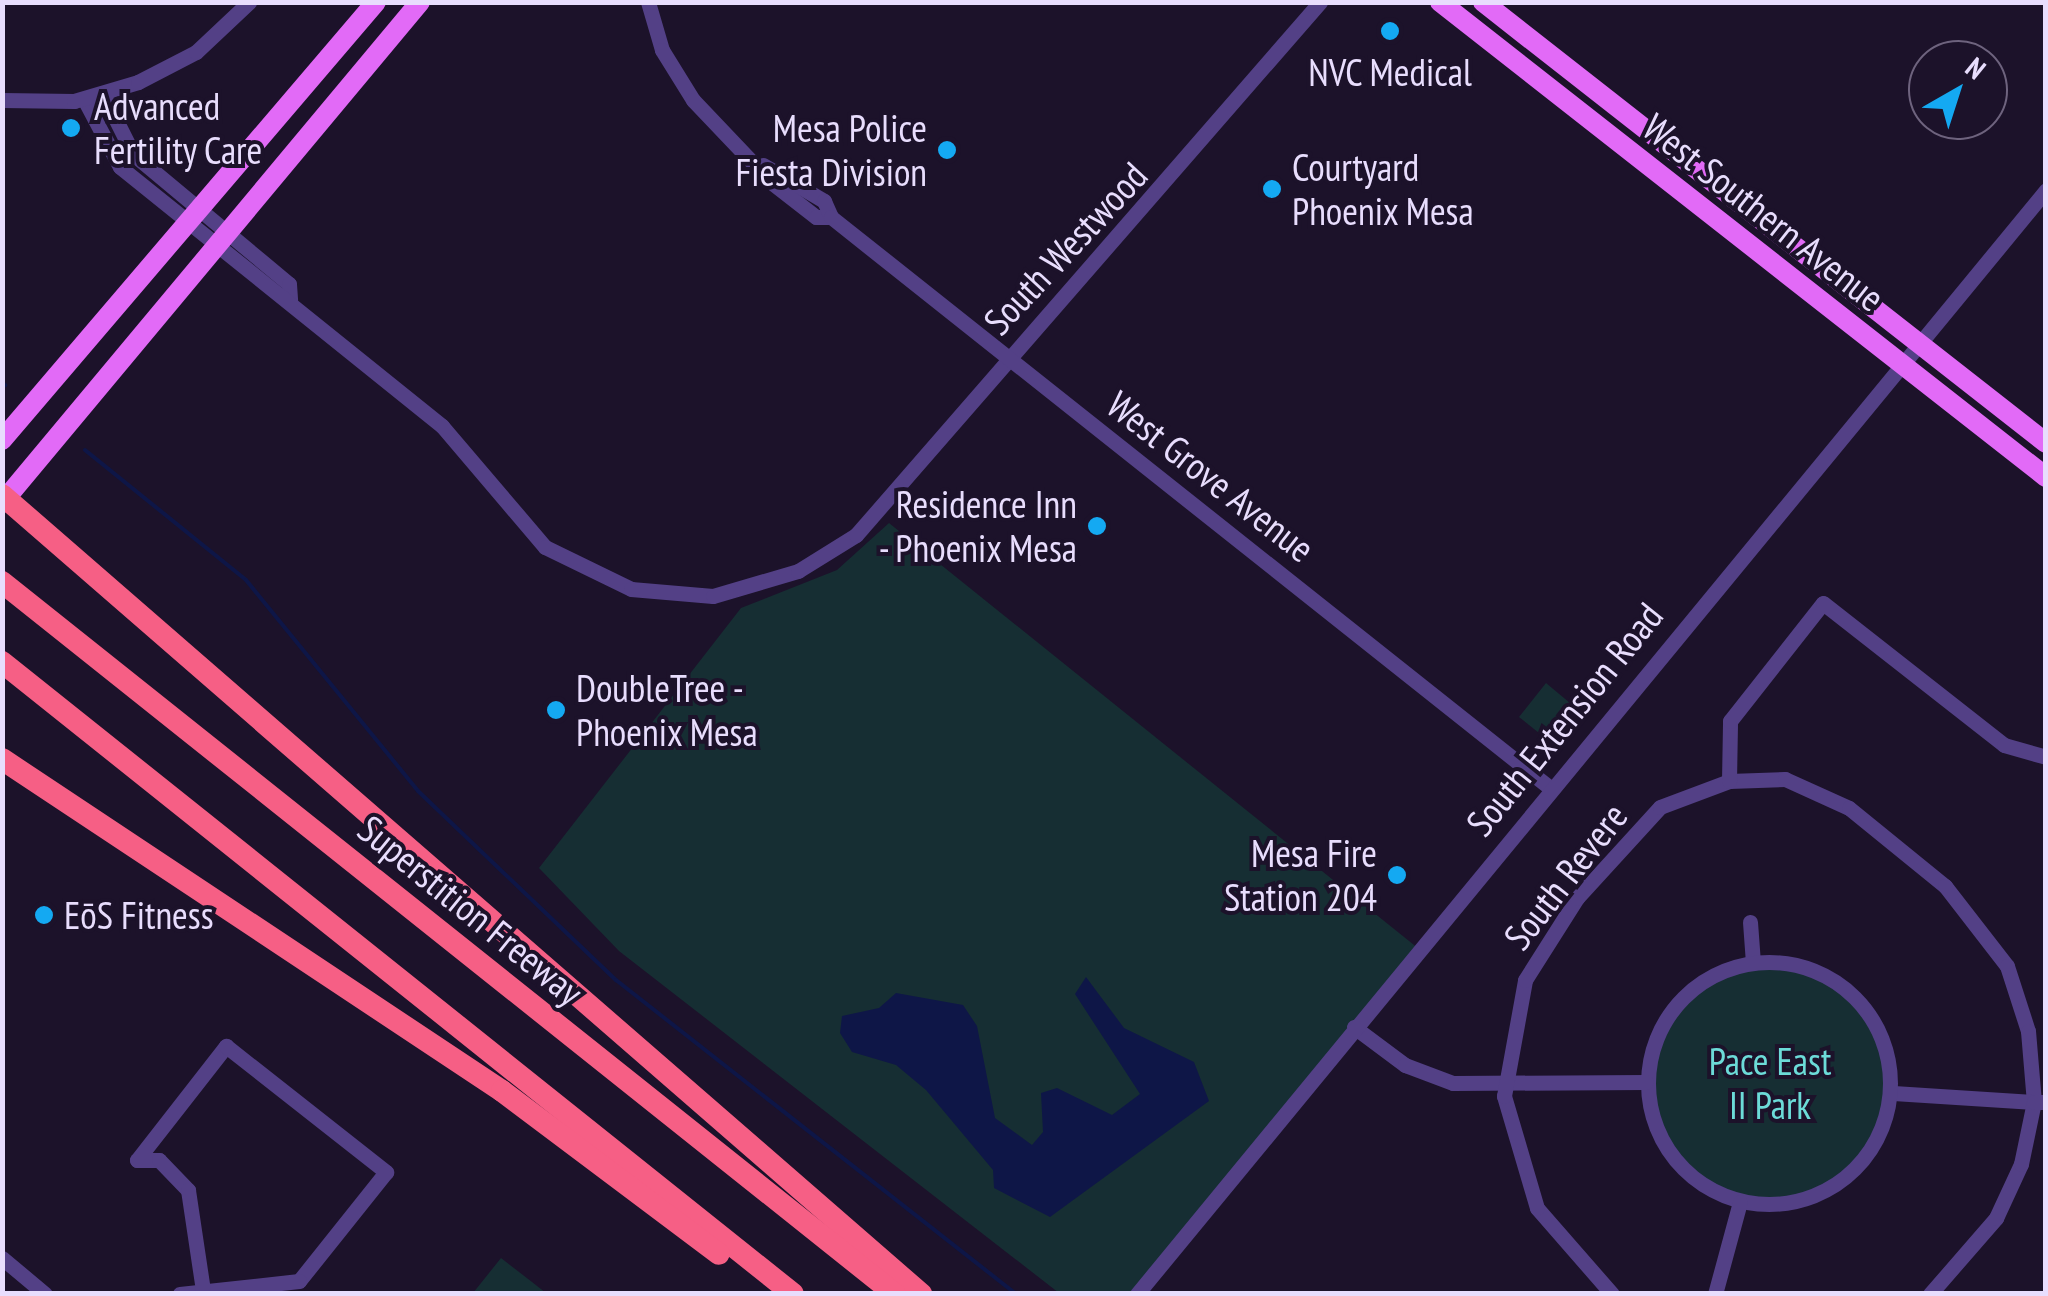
<!DOCTYPE html>
<html>
<head>
<meta charset="utf-8">
<style>
	body { margin:0 }
	#map { position:relative; width:2048px; height:1296px; overflow:hidden; background:#1c122a; font-family:"PT Sans Narrow",sans-serif }
	div>[style] { position:absolute }
	.green>* { inset:0; background:#162e33 }
	.round { border-radius:50% }
	.water>* { inset:0; background:#0e1647 }
	.stream>* { height:4px; margin:-2px; padding:0 2px; transform-origin:2px; border-radius:2px; background:#0e1647 }
	.minor>* { height:15px; margin:-7.5px; padding:0 7.5px; transform-origin:7.5px; border-radius:7.5px; background:#534086 }
	.minor>.ring { margin:-7.5px; padding:0; box-sizing:content-box; background:none; border:15px solid #534086; border-radius:50% }
	.major>* { height:20px; margin:-10px; padding:0 10px; transform-origin:10px; border-radius:10px; background:#e26af7 }
	.highway>* { height:22px; margin:-11px; padding:0 11px; transform-origin:11px; border-radius:11px; background:#f65f85 }
	.dots>* { width:28px; height:28px; translate:-50% -50%; box-sizing:border-box; border:5px solid #1c122a; border-radius:50% }
	span { translate:-50% -50%; white-space:nowrap; text-align:center; line-height:1.15; -webkit-text-stroke:8px #1c122a; paint-order:stroke }
	.poi-label { font-size:38px; color:#e8ddfd }
	.left { translate:0 -50%; text-align:left }
	.right { translate:-100% -50%; text-align:right }
	.street-label { font-size:38px; color:#e8ddfd }
	.park-label { font-size:38px; color:#6cdbd8 }
	.frame { position:absolute; inset:0; border:5px solid #e8ddfd; pointer-events:none }
	.north { position:absolute; left:1908px; top:40px; width:100px; height:100px; box-sizing:border-box; background:#1c122a; border:2px solid #6e637e; border-radius:50%; rotate:39deg; font-size:28px; font-weight:700; line-height:40px; text-align:center; color:#e8ddfd }
	.north::after { content:''; display:block; margin:auto; width:35px; height:45px; background:#14a9f2; clip-path:polygon(50% 0,100% 100%,50% 72%,0 100%) }
</style>
</head>
<body>
<div id="map">
	<div class="green">
		<div style="clip-path:polygon(889px 523px,1419px 949px,1137px 1293px,1059px 1293px,619px 951px,539px 868px,741px 608px,837px 570px)"></div>
		<div style="clip-path:polygon(1546px 683px,1570px 703px,1581px 690px,1591px 698px,1564px 731px,1539px 733px,1519px 717px)"></div>
		<div class="round" style="left:1653px;top:968px;width:232px;height:232px"></div>
		<div style="clip-path:polygon(501px 1258px,532px 1282px,546px 1293px,473px 1293px)"></div>
	</div>
	<div class="water">
		<div style="clip-path:polygon(1086px 977px,1124px 1028px,1194px 1062px,1209px 1101px,1050px 1217px,994px 1188px,993px 1170px,926px 1090px,896px 1065px,852px 1052px,840px 1033px,842px 1016px,879px 1008px,896px 993px,963px 1005px,977px 1026px,995px 1118px,1032px 1145px,1043px 1132px,1041px 1093px,1057px 1088px,1112px 1115px,1140px 1094px,1075px 994px)"></div>
	</div>
	<div class="stream">
		<div style="left:2px;top:383px;width:4px;rotate:34deg"></div>
		<div style="left:85px;top:450px;width:207px;rotate:38.9deg"></div>
		<div style="left:246px;top:580px;width:272px;rotate:50.8deg"></div>
		<div style="left:418px;top:791px;width:274px;rotate:43.7deg"></div>
		<div style="left:616px;top:980px;width:509px;rotate:38.13deg"></div>
	</div>
	<div class="minor">
		<div style="left:648px;top:2px;width:50px;rotate:73.7deg"></div>
		<div style="left:662px;top:50px;width:59px;rotate:58.2deg"></div>
		<div style="left:693px;top:100px;width:113px;rotate:46.4deg"></div>
		<div style="left:771px;top:182px;width:57px;rotate:37.9deg"></div>
		<div style="left:816px;top:217px;width:15px"></div>
		<div style="left:103px;top:94px;width:67px;rotate:63.4deg"></div>
		<div style="left:133px;top:154px;width:203px;rotate:39.8deg"></div>
		<div style="left:289px;top:284px;width:16px;rotate:86deg"></div>
		<div style="left:84px;top:99px;width:77px;rotate:62.1deg"></div>
		<div style="left:120px;top:167px;width:413px;rotate:38.8deg"></div>
		<div style="left:442px;top:426px;width:159px;rotate:49.6deg"></div>
		<div style="left:545px;top:547px;width:96px;rotate:26deg"></div>
		<div style="left:631px;top:589px;width:82px;rotate:4.9deg"></div>
		<div style="left:713px;top:596px;width:89px;rotate:-16.4deg"></div>
		<div style="left:798px;top:571px;width:68px;rotate:-31.8deg"></div>
		<div style="left:856px;top:535px;width:707px;rotate:-48.96deg"></div>
		<div style="left:2px;top:100px;width:72px;rotate:0.8deg"></div>
		<div style="left:74px;top:101px;width:67px;rotate:-16.5deg"></div>
		<div style="left:138px;top:82px;width:65px;rotate:-27.3deg"></div>
		<div style="left:196px;top:52px;width:73px;rotate:-43.3deg"></div>
		<div style="left:763px;top:165px;width:71px;rotate:30.5deg"></div>
		<div style="left:824px;top:201px;width:17px;rotate:66deg"></div>
		<div style="left:831px;top:217px;width:917px;rotate:38.45deg"></div>
		<div style="left:1729px;top:781px;width:56px;rotate:-2deg"></div>
		<div style="left:1785px;top:779px;width:70px;rotate:24.4deg"></div>
		<div style="left:1849px;top:808px;width:124px;rotate:39.1deg"></div>
		<div style="left:1945px;top:886px;width:101px;rotate:52.2deg"></div>
		<div style="left:2007px;top:966px;width:68px;rotate:72.1deg"></div>
		<div style="left:2028px;top:1031px;width:71px;rotate:85.2deg"></div>
		<div style="left:2034px;top:1102px;width:141px;rotate:-176.3deg"></div>
		<div style="left:1750px;top:922px;width:41px;rotate:85.8deg"></div>
		<div class="ring" style="left:1648px;top:962px;width:227px;height:227px"></div>
		<div style="left:1354px;top:1027px;width:64px;rotate:36.7deg"></div>
		<div style="left:1405px;top:1065px;width:51px;rotate:20.6deg"></div>
		<div style="left:1453px;top:1083px;width:193px;rotate:-0.3deg"></div>
		<div style="left:137px;top:1160px;width:145px;rotate:-52deg"></div>
		<div style="left:226px;top:1046px;width:204px;rotate:38.2deg"></div>
		<div style="left:386px;top:1172px;width:139px;rotate:128.6deg"></div>
		<div style="left:299px;top:1281px;width:120px;rotate:173.8deg"></div>
		<div style="left:137px;top:1160px;width:22px"></div>
		<div style="left:159px;top:1160px;width:42px;rotate:46deg"></div>
		<div style="left:188px;top:1190px;width:101px;rotate:81.5deg"></div>
		<div style="left:2px;top:1258px;width:56px;rotate:39.9deg"></div>
		<div style="left:1137px;top:1294px;width:1430px;rotate:-50.53deg"></div>
		<div style="left:1612px;top:1294px;width:114px;rotate:-131.1deg"></div>
		<div style="left:1537px;top:1208px;width:117px;rotate:-106.4deg"></div>
		<div style="left:1504px;top:1096px;width:118px;rotate:-79.7deg"></div>
		<div style="left:1525px;top:980px;width:97px;rotate:-57.6deg"></div>
		<div style="left:1577px;top:898px;width:123px;rotate:-47.6deg"></div>
		<div style="left:1660px;top:807px;width:74px;rotate:-20.6deg"></div>
		<div style="left:1729px;top:781px;width:60px;rotate:-89deg"></div>
		<div style="left:1730px;top:721px;width:150px;rotate:-51.8deg"></div>
		<div style="left:1823px;top:603px;width:230px;rotate:38.1deg"></div>
		<div style="left:2004px;top:745px;width:44px;rotate:15.9deg"></div>
		<div style="left:1715px;top:1294px;width:95px;rotate:-74.8deg"></div>
		<div style="left:1930px;top:1294px;width:101px;rotate:-49deg"></div>
		<div style="left:1996px;top:1218px;width:60px;rotate:-65.2deg"></div>
		<div style="left:2021px;top:1164px;width:63px;rotate:-78.2deg"></div>
		<div style="left:2034px;top:1102px;width:12px"></div>
	</div>
	<div class="major">
		<div style="left:1440px;top:2px;width:770px;rotate:38.09deg"></div>
		<div style="left:1483px;top:2px;width:715px;rotate:38.07deg"></div>
		<div style="left:2px;top:440px;width:576px;rotate:-49.51deg"></div>
		<div style="left:2px;top:503px;width:652px;rotate:-50.16deg"></div>
	</div>
	<div class="highway">
		<div style="left:2px;top:495px;width:1218px;rotate:41deg"></div>
		<div style="left:2px;top:582px;width:1142px;rotate:38.57deg"></div>
		<div style="left:2px;top:662px;width:1012px;rotate:38.62deg"></div>
		<div style="left:2px;top:759px;width:600px;rotate:33.58deg"></div>
		<div style="left:502px;top:1091px;width:271px;rotate:36.9deg"></div>
	</div>
	<div class="dots">
		<div style="left:1390px;top:31px;background:#14a9f2"></div>
		<div style="left:71px;top:128px;background:#14a9f2"></div>
		<div style="left:947px;top:150px;background:#14a9f2"></div>
		<div style="left:1272px;top:189px;background:#14a9f2"></div>
		<div style="left:1097px;top:526px;background:#14a9f2"></div>
		<div style="left:556px;top:710px;background:#14a9f2"></div>
		<div style="left:1397px;top:875px;background:#14a9f2"></div>
		<div style="left:44px;top:915px;background:#14a9f2"></div>
	</div>
	<div class="poi-label">
		<span style="left:1390px;top:72px">NVC Medical</span>
		<span class="left" style="left:94px;top:128px">Advanced<br>Fertility Care</span>
		<span class="right" style="left:927px;top:150px">Mesa Police<br>Fiesta Division</span>
		<span class="left" style="left:1292px;top:189px">Courtyard<br>Phoenix Mesa</span>
		<span class="right" style="left:1077px;top:526px">Residence Inn<br>- Phoenix Mesa</span>
		<span class="left" style="left:576px;top:710px">DoubleTree -<br>Phoenix Mesa</span>
		<span class="right" style="left:1377px;top:875px">Mesa Fire<br>Station 204</span>
		<span class="left" style="left:64px;top:915px">EōS Fitness</span>
	</div>
	<div class="street-label">
		<span style="left:1764px;top:212px;rotate:38deg">West Southern Avenue</span>
		<span style="left:1065px;top:248px;rotate:-47deg">South Westwood</span>
		<span style="left:1211px;top:476px;rotate:38deg">West Grove Avenue</span>
		<span style="left:1564px;top:719px;rotate:-51deg">South Extension Road</span>
		<span style="left:1565px;top:876px;rotate:-52deg">South Revere</span>
		<span style="left:471px;top:910px;rotate:39deg">Superstition Freeway</span>
	</div>
	<div class="park-label">
		<span style="left:1770px;top:1083px">Pace East<br>II Park</span>
	</div>
	<div class="frame"></div>
	<div class="north">N</div>
</div>
</body>
</html>
